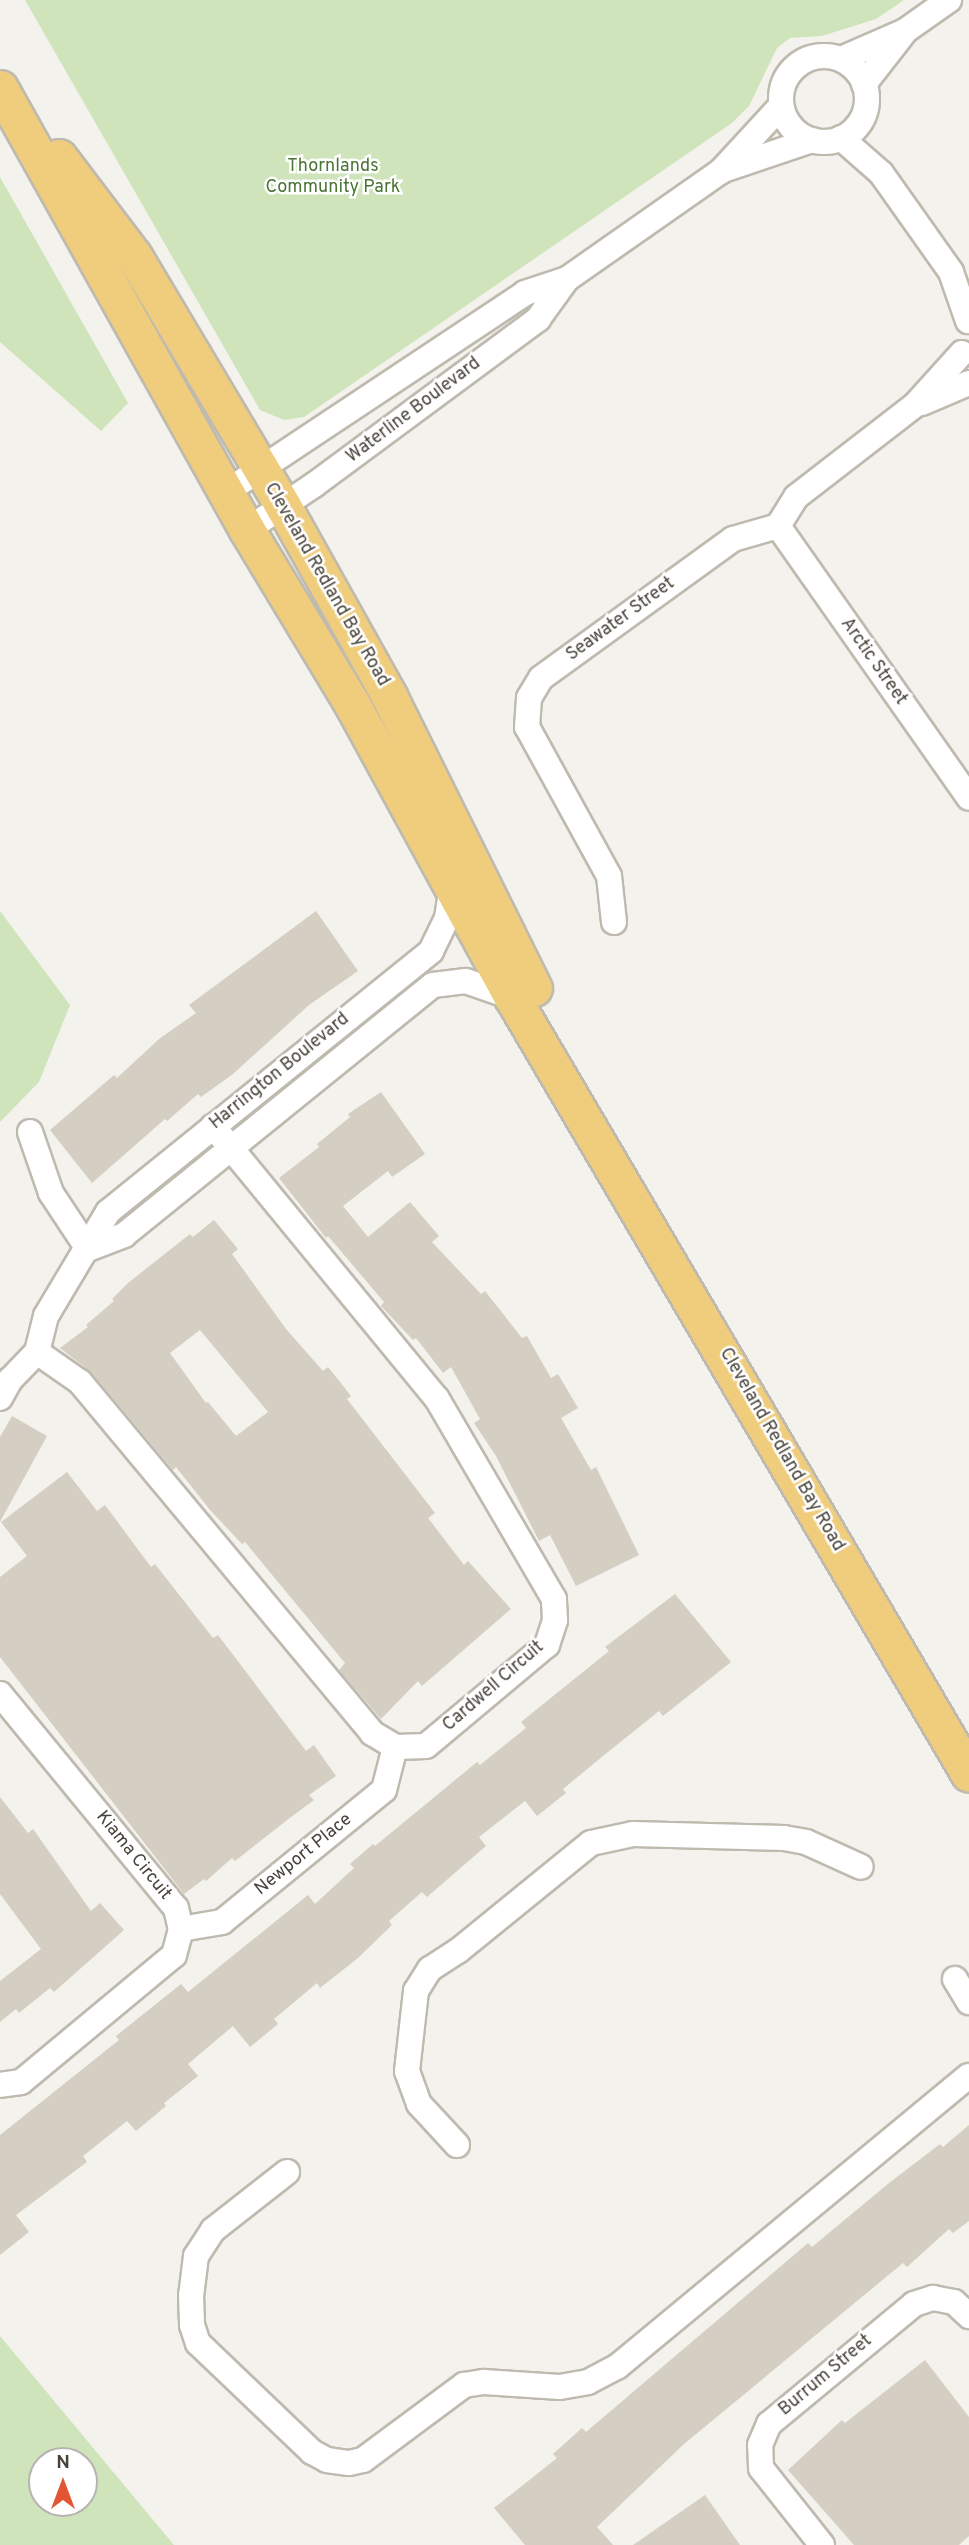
<!DOCTYPE html>
<html>
<head>
<meta charset="utf-8">
<style>
	body { margin:0 }
	#map { position:relative; width:969px; height:2545px; overflow:hidden; background:#f4f2ec; font-family:Overpass,sans-serif }
	div>[style] { position:absolute }
	.green>* { inset:0; background:#cfe4ba }
	.building>* { inset:0; background:#d5cec3 }
	.roads { filter:drop-shadow(2px 0 #bfbaaf) drop-shadow(-2px 0 #bfbaaf) drop-shadow(0 2px #bfbaaf) drop-shadow(0 -2px #bfbaaf) }
	.minor>* { height:24px; margin:-12px; padding:0 12px; transform-origin:12px; border-radius:12px; background:#fff }
	.minor>.ring { margin:-12px; padding:0; box-sizing:content-box; background:none; border:24px solid #fff; border-radius:50% }
	.highway>* { height:35px; margin:-17.5px; padding:0 17.5px; transform-origin:17.5px; border-radius:17.5px; background:#efcd7d }
	span { translate:-50% -50%; white-space:nowrap; text-align:center; line-height:1.15; -webkit-text-stroke:5px #fff; paint-order:stroke }
	.park-label { font-size:18px; color:#497433 }
	.street-label { font-size:18px; color:#48433a }
	.north { position:absolute; left:28px; top:2447px; width:70px; height:70px; box-sizing:border-box; background:#fff; border:2px solid #b6b4b0; border-radius:50%; rotate:0deg; font-size:19px; font-weight:700; line-height:28px; text-align:center; color:#48433a }
	.north::after { content:''; display:block; margin:auto; width:24px; height:32px; background:#e35634; clip-path:polygon(50% 0,100% 100%,50% 72%,0 100%) }
</style>
</head>
<body>
<div id="map">
	<div class="green">
		<div style="clip-path:polygon(25px 0,904px 0,876px 19px,822px 36px,790px 38px,777px 48px,749px 106px,732px 123px,304px 417px,284px 420px,260px 410px)"></div>
		<div style="clip-path:polygon(0 177px,128px 403px,101px 431px,0 342px)"></div>
		<div style="clip-path:polygon(0 911px,70px 1005px,39px 1082px,0 1122px)"></div>
		<div style="clip-path:polygon(evenodd,0 2336px,174px 2545px,0 2545px,0 2336px,42px 2461px,84px 2461px,84px 2503px,42px 2503px,42px 2461px)"></div>
	</div>
	<div class="building">
		<div style="clip-path:polygon(316px 911px,358px 971px,309px 1005px,233px 1074px,201px 1097px,198px 1094px,167px 1121px,165px 1119px,92px 1183px,50px 1130px,114px 1075px,117px 1078px,159px 1039px,196px 1013px,189px 1005px)"></div>
		<div style="clip-path:polygon(381px 1092px,425px 1154px,392px 1177px,388px 1171px,343px 1206px,368px 1237px,410px 1202px,439px 1236px,432px 1242px,481px 1294px,485px 1291px,522px 1338px,527px 1336px,551px 1378px,558px 1374px,578px 1408px,561px 1418px,591px 1470px,596px 1467px,639px 1555px,576px 1586px,550px 1535px,539px 1541px,496px 1456px,474px 1423px,480px 1419px,451px 1367px,443px 1373px,416px 1338px,413px 1340px,381px 1306px,384px 1302px,328px 1236px,326px 1238px,279px 1178px,319px 1147px,317px 1144px,350px 1117px,348px 1114px)"></div>
		<div style="clip-path:polygon(evenodd,214px 1220px,238px 1249px,232px 1254px,286px 1329px,323px 1371px,328px 1367px,351px 1396px,347px 1399px,435px 1513px,428px 1518px,464px 1565px,468px 1561px,511px 1609px,422px 1686px,418px 1681px,381px 1719px,339px 1670px,345px 1663px,245px 1542px,242px 1544px,210px 1510px,176px 1467px,173px 1470px,91px 1372px,60px 1348px,88px 1327px,86px 1325px,114px 1301px,112px 1299px,128px 1283px,190px 1234px,193px 1237px,214px 1220px,200px 1330px,268px 1412px,236px 1436px,208px 1402px,206px 1403px,170px 1353px,200px 1330px)"></div>
		<div style="clip-path:polygon(12px 1416px,47px 1436px,0 1522px,0 1437px)"></div>
		<div style="clip-path:polygon(67px 1472px,97px 1511px,105px 1505px,151px 1567px,155px 1564px,213px 1638px,218px 1635px,306px 1751px,314px 1745px,336px 1776px,309px 1795px,314px 1800px,291px 1817px,235px 1861px,232px 1858px,206px 1881px,204px 1879px,184px 1894px,0 1657px,0 1577px,27px 1556px,1px 1522px)"></div>
		<div style="clip-path:polygon(675px 1594px,731px 1662px,663px 1716px,659px 1711px,603px 1756px,563px 1789px,566px 1793px,537px 1816px,525px 1801px,479px 1837px,486px 1846px,427px 1897px,422px 1892px,389px 1921px,392px 1925px,358px 1958px,320px 1988px,317px 1983px,274px 2019px,278px 2024px,250px 2047px,233px 2026px,188px 2064px,198px 2076px,164px 2103px,166px 2106px,136px 2131px,127px 2121px,83px 2156px,87px 2162px,16px 2215px,29px 2232px,0 2255px,0 2135px,119px 2040px,116px 2036px,181px 1984px,188px 1992px,308px 1895px,315px 1904px,354px 1868px,350px 1864px,373px 1844px,375px 1846px,477px 1762px,480px 1765px,526px 1728px,521px 1722px,609px 1651px,605px 1647px)"></div>
		<div style="clip-path:polygon(0 1797px,28px 1833px,33px 1829px,91px 1911px,100px 1903px,124px 1930px,54px 1992px,50px 1988px,19px 2013px,16px 2009px,0 2022px,0 1981px,41px 1949px,0 1894px)"></div>
		<div style="clip-path:polygon(969px 2125px,969px 2221px,953px 2233px,949px 2229px,907px 2267px,903px 2263px,684px 2444px,597px 2527px,613px 2545px,525px 2545px,494px 2508px,557px 2458px,553px 2454px,582px 2428px,586px 2432px,808px 2243px,812px 2247px,889px 2183px,940px 2144px,943px 2147px)"></div>
		<div style="clip-path:polygon(925px 2360px,969px 2417px,969px 2536px,959px 2545px,854px 2545px,788px 2470px,842px 2420px,845px 2423px)"></div>
		<div style="clip-path:polygon(705px 2495px,740px 2545px,633px 2545px)"></div>
	</div>
	<div class="roads">
		<div class="minor">
			<div class="ring" style="left:781px;top:56px;width:62px;height:62px"></div>
			<div style="left:841px;top:59px;width:70px;rotate:-23.6deg"></div>
			<div style="left:905px;top:31px;width:54px;rotate:-35.2deg"></div>
			<div style="left:864px;top:84px;width:63px;rotate:-52deg"></div>
			<div style="left:841px;top:138px;width:53px;rotate:41.2deg"></div>
			<div style="left:881px;top:173px;width:121px;rotate:54.7deg"></div>
			<div style="left:951px;top:272px;width:52px;rotate:70.9deg"></div>
			<div style="left:723px;top:170px;width:94px;rotate:-18.6deg"></div>
			<div style="left:922px;top:403px;width:51px;rotate:-23.1deg"></div>
			<div style="left:226px;top:492px;width:359px;rotate:-33.6deg"></div>
			<div style="left:525px;top:293px;width:44px;rotate:-18.4deg"></div>
			<div style="left:567px;top:279px;width:188px;rotate:-35deg"></div>
			<div style="left:721px;top:171px;width:88px;rotate:-47.3deg"></div>
			<div style="left:778px;top:526px;width:332px;rotate:54.9deg"></div>
			<div style="left:247px;top:530px;width:81px;rotate:-33.9deg"></div>
			<div style="left:314px;top:485px;width:279px;rotate:-36.5deg"></div>
			<div style="left:538px;top:319px;width:49px;rotate:-54.1deg"></div>
			<div style="left:614px;top:922px;width:46px;rotate:-96.2deg"></div>
			<div style="left:609px;top:876px;width:170px;rotate:-118.8deg"></div>
			<div style="left:527px;top:727px;width:29px;rotate:-86deg"></div>
			<div style="left:529px;top:698px;width:23px;rotate:-59deg"></div>
			<div style="left:541px;top:678px;width:237px;rotate:-35.9deg"></div>
			<div style="left:733px;top:539px;width:47px;rotate:-16.1deg"></div>
			<div style="left:778px;top:526px;width:34px;rotate:-58deg"></div>
			<div style="left:796px;top:497px;width:150px;rotate:-37.7deg"></div>
			<div style="left:915px;top:405px;width:70px;rotate:-47.9deg"></div>
			<div style="left:30px;top:1132px;width:65px;rotate:71deg"></div>
			<div style="left:51px;top:1193px;width:67px;rotate:56.5deg"></div>
			<div style="left:88px;top:1249px;width:39px;rotate:-21deg"></div>
			<div style="left:124px;top:1235px;width:397px;rotate:-39deg"></div>
			<div style="left:433px;top:985px;width:33px;rotate:-7deg"></div>
			<div style="left:466px;top:981px;width:49px;rotate:19.2deg"></div>
			<div style="left:37px;top:1352px;width:52px;rotate:34.9deg"></div>
			<div style="left:80px;top:1382px;width:457px;rotate:50.2deg"></div>
			<div style="left:372px;top:1733px;width:27px;rotate:31deg"></div>
			<div style="left:395px;top:1747px;width:31px;rotate:-2deg"></div>
			<div style="left:426px;top:1746px;width:158px;rotate:-39.9deg"></div>
			<div style="left:547px;top:1645px;width:26px;rotate:-72deg"></div>
			<div style="left:555px;top:1620px;width:21px;rotate:-93deg"></div>
			<div style="left:554px;top:1599px;width:232px;rotate:-120.3deg"></div>
			<div style="left:437px;top:1399px;width:353px;rotate:-129.4deg"></div>
			<div style="left:0;top:1398px;width:21px;rotate:-61deg"></div>
			<div style="left:10px;top:1380px;width:39px;rotate:-46deg"></div>
			<div style="left:37px;top:1352px;width:37px;rotate:-76deg"></div>
			<div style="left:46px;top:1316px;width:121px;rotate:-59.2deg"></div>
			<div style="left:108px;top:1212px;width:415px;rotate:-38.9deg"></div>
			<div style="left:431px;top:951px;width:37px;rotate:-64deg"></div>
			<div style="left:447px;top:918px;width:32px;rotate:-81deg"></div>
			<div style="left:0;top:1694px;width:277px;rotate:50.6deg"></div>
			<div style="left:176px;top:1908px;width:22px;rotate:77deg"></div>
			<div style="left:181px;top:1929px;width:27px;rotate:105deg"></div>
			<div style="left:174px;top:1955px;width:199px;rotate:140.3deg"></div>
			<div style="left:21px;top:2082px;width:21px;rotate:172deg"></div>
			<div style="left:181px;top:1929px;width:42px;rotate:-9.7deg"></div>
			<div style="left:222px;top:1922px;width:209px;rotate:-39.2deg"></div>
			<div style="left:384px;top:1790px;width:44px;rotate:-75.7deg"></div>
			<div style="left:955px;top:1979px;width:27px;rotate:59deg"></div>
			<div style="left:457px;top:2145px;width:56px;rotate:-132.8deg"></div>
			<div style="left:419px;top:2104px;width:35px;rotate:-110deg"></div>
			<div style="left:407px;top:2071px;width:81px;rotate:-83.6deg"></div>
			<div style="left:416px;top:1991px;width:26px;rotate:-58deg"></div>
			<div style="left:430px;top:1969px;width:33px;rotate:-33deg"></div>
			<div style="left:458px;top:1951px;width:171px;rotate:-39.1deg"></div>
			<div style="left:591px;top:1843px;width:43px;rotate:-12.1deg"></div>
			<div style="left:633px;top:1834px;width:151px;rotate:1.5deg"></div>
			<div style="left:784px;top:1838px;width:22px;rotate:10deg"></div>
			<div style="left:806px;top:1842px;width:60px;rotate:24.4deg"></div>
			<div style="left:287px;top:2172px;width:94px;rotate:141.9deg"></div>
			<div style="left:213px;top:2230px;width:31px;rotate:123deg"></div>
			<div style="left:196px;top:2256px;width:39px;rotate:97deg"></div>
			<div style="left:191px;top:2295px;width:30px;rotate:88deg"></div>
			<div style="left:192px;top:2325px;width:19px;rotate:72deg"></div>
			<div style="left:198px;top:2343px;width:158px;rotate:43.7deg"></div>
			<div style="left:312px;top:2452px;width:17px;rotate:28deg"></div>
			<div style="left:327px;top:2460px;width:22px;rotate:8deg"></div>
			<div style="left:349px;top:2463px;width:14px;rotate:-12deg"></div>
			<div style="left:363px;top:2460px;width:126px;rotate:-36.6deg"></div>
			<div style="left:464px;top:2385px;width:20px;rotate:-9deg"></div>
			<div style="left:484px;top:2382px;width:76px;rotate:3.8deg"></div>
			<div style="left:560px;top:2387px;width:28px;rotate:-10deg"></div>
			<div style="left:588px;top:2382px;width:34px;rotate:-28deg"></div>
			<div style="left:618px;top:2366px;width:455px;rotate:-39.6deg"></div>
			<div style="left:822px;top:2545px;width:98px;rotate:-128.4deg"></div>
			<div style="left:761px;top:2468px;width:23px;rotate:-92deg"></div>
			<div style="left:760px;top:2445px;width:23px;rotate:-67deg"></div>
			<div style="left:769px;top:2424px;width:188px;rotate:-39.6deg"></div>
			<div style="left:914px;top:2304px;width:20px;rotate:-18deg"></div>
			<div style="left:933px;top:2298px;width:21px;rotate:11deg"></div>
			<div style="left:954px;top:2302px;width:21px;rotate:43deg"></div>
		</div>
		<div class="highway">
			<div style="left:0;top:88px;width:506px;rotate:60.8deg"></div>
			<div style="left:247px;top:530px;width:203px;rotate:58.9deg"></div>
			<div style="left:352px;top:704px;width:334px;rotate:61.4deg"></div>
			<div style="left:512px;top:997px;width:901px;rotate:59.54deg"></div>
			<div style="left:59px;top:157px;width:124px;rotate:52.9deg"></div>
			<div style="left:134px;top:256px;width:291px;rotate:59.2deg"></div>
			<div style="left:283px;top:506px;width:218px;rotate:60.8deg"></div>
			<div style="left:389px;top:696px;width:326px;rotate:63.6deg"></div>
		</div>
	</div>
	<div class="park-label">
		<span style="left:333px;top:178px">Thornlands<br>Community Park</span>
	</div>
	<div class="street-label">
		<span style="left:414px;top:411px;rotate:-37deg">Waterline Boulevard</span>
		<span style="left:326px;top:585px;rotate:60deg">Cleveland Redland Bay Road</span>
		<span style="left:621px;top:620px;rotate:-36deg">Seawater Street</span>
		<span style="left:873px;top:662px;rotate:55deg">Arctic Street</span>
		<span style="left:280px;top:1072px;rotate:-39deg">Harrington Boulevard</span>
		<span style="left:781px;top:1450px;rotate:60deg">Cleveland Redland Bay Road</span>
		<span style="left:494px;top:1687px;rotate:-41deg">Cardwell Circuit</span>
		<span style="left:304px;top:1855px;rotate:-39deg">Newport Place</span>
		<span style="left:133px;top:1856px;rotate:51deg">Kiama Circuit</span>
		<span style="left:826px;top:2376px;rotate:-40deg">Burrum Street</span>
	</div>
	<div class="north">N</div>
</div>
</body>
</html>
